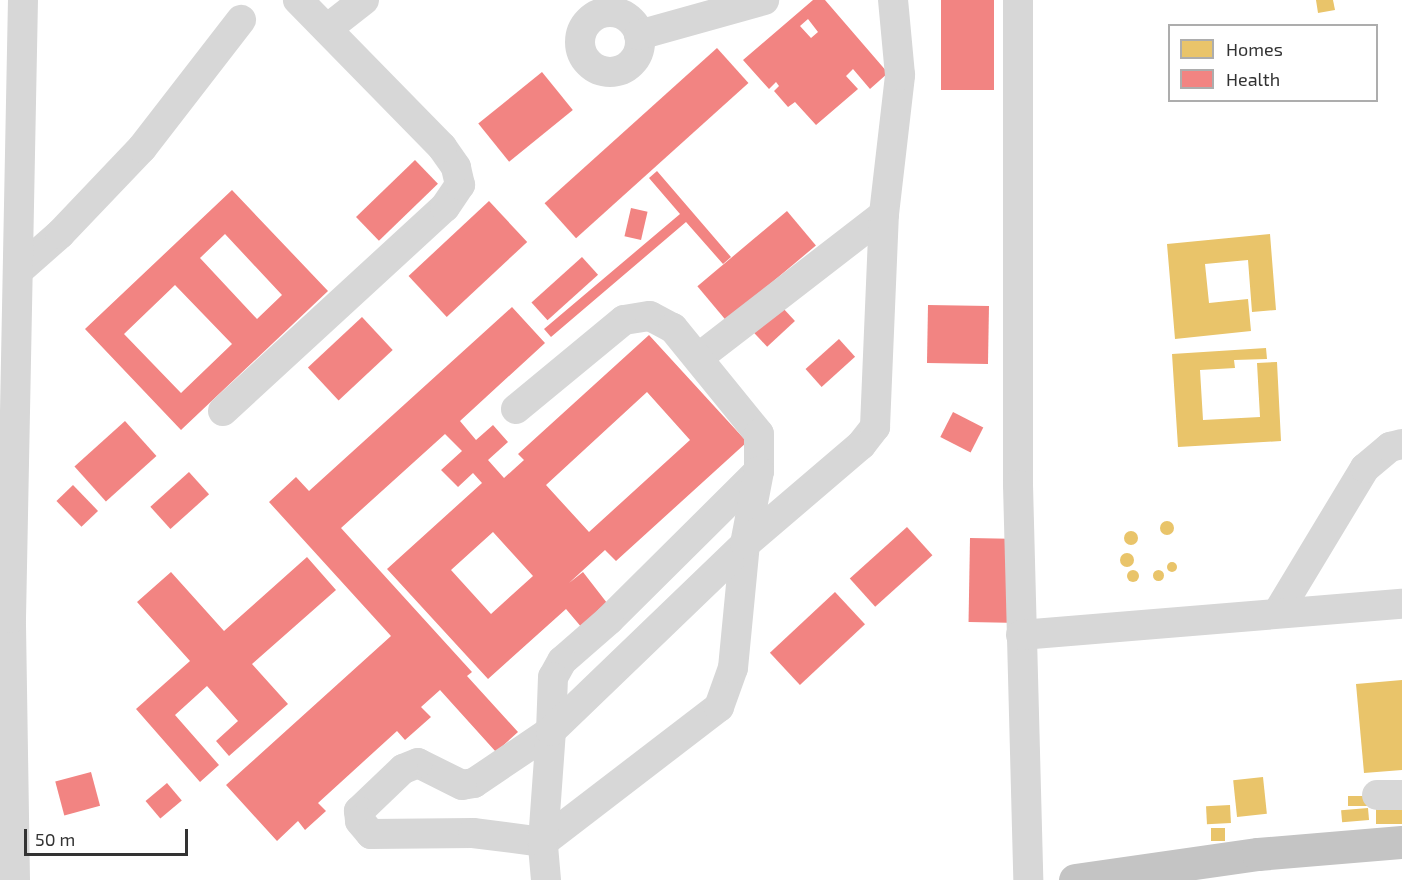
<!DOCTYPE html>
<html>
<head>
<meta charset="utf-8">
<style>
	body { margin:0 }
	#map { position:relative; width:1402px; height:880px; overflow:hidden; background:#fff; font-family:"Exo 2",sans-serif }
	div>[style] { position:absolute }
	.homes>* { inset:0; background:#e9c46a; transform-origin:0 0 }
	.round { border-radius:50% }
	.health>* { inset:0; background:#f28482; transform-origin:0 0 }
	.minor>* { height:30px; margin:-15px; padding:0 15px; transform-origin:15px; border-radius:15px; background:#d7d7d7 }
	.minor>.ring { margin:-15px; padding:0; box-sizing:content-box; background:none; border:30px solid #d7d7d7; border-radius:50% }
	.highway>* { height:33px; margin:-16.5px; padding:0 16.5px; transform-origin:16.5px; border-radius:16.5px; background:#c4c4c4 }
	span { translate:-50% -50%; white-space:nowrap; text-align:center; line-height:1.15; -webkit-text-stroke:6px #fff; paint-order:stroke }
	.legend { position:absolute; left:1168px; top:24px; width:210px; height:78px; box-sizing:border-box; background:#fff; border:2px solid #adadad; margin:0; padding:8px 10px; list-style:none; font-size:18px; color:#333 }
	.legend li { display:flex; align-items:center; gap:12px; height:30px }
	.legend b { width:30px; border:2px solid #adadad }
	.scale { position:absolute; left:24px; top:829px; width:164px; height:27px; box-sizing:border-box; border:3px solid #333; border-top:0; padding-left:8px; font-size:18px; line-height:21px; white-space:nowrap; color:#333; -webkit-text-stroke:4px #fff; paint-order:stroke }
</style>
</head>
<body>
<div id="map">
	<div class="homes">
		<div style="clip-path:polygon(1316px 0,1333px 0,1335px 10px,1318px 13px)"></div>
		<div style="clip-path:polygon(1270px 234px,1276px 310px,1252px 312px,1248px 260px,1205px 264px,1209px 303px,1248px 299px,1251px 331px,1175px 339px,1167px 244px)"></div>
		<div style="clip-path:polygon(1266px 348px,1267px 359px,1234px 360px,1235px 368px,1200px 370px,1203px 420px,1260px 417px,1257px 363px,1277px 362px,1281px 441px,1178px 447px,1172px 354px)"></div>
		<div class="round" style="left:1160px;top:521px;width:14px;height:14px"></div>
		<div class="round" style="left:1124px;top:531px;width:14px;height:14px"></div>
		<div class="round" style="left:1120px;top:553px;width:14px;height:14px"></div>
		<div class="round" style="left:1167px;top:562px;width:10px;height:10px"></div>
		<div class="round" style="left:1152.5px;top:569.5px;width:11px;height:11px"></div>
		<div class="round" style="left:1127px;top:570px;width:12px;height:12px"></div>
		<div style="clip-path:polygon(1402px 680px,1402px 770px,1364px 773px,1356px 684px)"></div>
		<div style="left:1263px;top:777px;width:37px;height:30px;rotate:84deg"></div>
		<div style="left:1348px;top:796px;width:19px;height:10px"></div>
		<div style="left:1402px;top:803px;width:21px;height:26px;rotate:90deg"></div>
		<div style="left:1230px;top:805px;width:18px;height:24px;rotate:87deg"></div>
		<div style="left:1368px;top:808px;width:12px;height:27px;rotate:85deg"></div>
		<div style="left:1211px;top:828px;width:14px;height:13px"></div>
	</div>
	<div class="health">
		<div style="clip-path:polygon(evenodd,813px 0,825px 0,888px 73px,870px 89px,853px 69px,846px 76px,858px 89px,816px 125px,795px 102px,788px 107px,774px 91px,779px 86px,776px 82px,769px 89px,743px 60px,813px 0,808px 19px,818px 32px,811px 38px,800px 26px,808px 19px)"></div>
		<div style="left:941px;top:0;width:53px;height:90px"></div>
		<div style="left:717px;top:48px;width:47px;height:232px;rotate:48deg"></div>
		<div style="left:542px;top:72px;width:49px;height:82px;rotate:51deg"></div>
		<div style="left:415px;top:160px;width:33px;height:82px;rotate:46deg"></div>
		<div style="clip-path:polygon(657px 171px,731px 257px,723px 264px,686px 222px,551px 337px,544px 329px,680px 214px,649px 178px)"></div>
		<div style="clip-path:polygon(evenodd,232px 190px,328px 291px,181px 430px,85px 329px,232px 190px,225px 234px,282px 295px,257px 319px,200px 258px,225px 234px,232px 190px,175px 285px,232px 344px,181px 393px,124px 334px,175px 285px)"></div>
		<div style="left:489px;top:201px;width:56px;height:110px;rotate:47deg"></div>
		<div style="left:631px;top:208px;width:17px;height:29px;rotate:13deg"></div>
		<div style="left:787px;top:211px;width:45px;height:117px;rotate:50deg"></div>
		<div style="left:582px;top:257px;width:24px;height:68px;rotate:48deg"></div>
		<div style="left:928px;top:305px;width:61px;height:58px;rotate:1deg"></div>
		<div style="clip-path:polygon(evenodd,512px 307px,545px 343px,460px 421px,476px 440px,493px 425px,508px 442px,488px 460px,504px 478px,524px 460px,518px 454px,649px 335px,747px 442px,616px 561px,605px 550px,569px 583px,583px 572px,614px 612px,588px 635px,566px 609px,488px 679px,387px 569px,482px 483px,473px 473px,458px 487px,441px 470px,462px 451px,445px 434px,341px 528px,472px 672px,467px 676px,518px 732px,496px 752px,440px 690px,421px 707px,431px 717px,405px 740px,397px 731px,318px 803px,326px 811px,305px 830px,298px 821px,277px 841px,226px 785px,391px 636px,269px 502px,296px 477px,309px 491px,512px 307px,647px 392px,690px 440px,589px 532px,546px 485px,647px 392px,512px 307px,493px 532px,533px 576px,491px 614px,451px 570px,493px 532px)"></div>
		<div style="left:782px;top:307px;width:19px;height:38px;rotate:47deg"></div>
		<div style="left:362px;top:317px;width:45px;height:74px;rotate:47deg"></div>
		<div style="left:839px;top:339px;width:24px;height:45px;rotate:48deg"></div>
		<div style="left:953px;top:412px;width:34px;height:28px;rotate:27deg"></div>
		<div style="left:125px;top:421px;width:47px;height:68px;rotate:48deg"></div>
		<div style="left:189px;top:472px;width:30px;height:52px;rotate:48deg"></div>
		<div style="left:73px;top:485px;width:36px;height:23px;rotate:46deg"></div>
		<div style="left:907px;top:527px;width:38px;height:77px;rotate:48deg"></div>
		<div style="left:970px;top:538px;width:39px;height:84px;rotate:1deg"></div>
		<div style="clip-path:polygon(307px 557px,336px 590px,252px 664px,288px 704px,229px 756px,216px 741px,238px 721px,207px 686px,175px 715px,219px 765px,200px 782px,136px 709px,190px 661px,137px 602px,171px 572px,224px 631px)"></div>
		<div style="left:835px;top:592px;width:44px;height:89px;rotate:47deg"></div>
		<div style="left:91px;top:772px;width:35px;height:37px;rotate:75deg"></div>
		<div style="left:167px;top:783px;width:23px;height:28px;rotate:50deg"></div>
	</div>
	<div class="minor">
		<div style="left:1018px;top:0;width:485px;rotate:90deg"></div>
		<div style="left:1018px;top:485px;width:395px;rotate:88.5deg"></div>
		<div class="ring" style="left:580px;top:12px;width:30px;height:30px"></div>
		<div style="left:327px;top:29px;width:47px;rotate:-38.1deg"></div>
		<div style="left:639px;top:35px;width:130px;rotate:-15.6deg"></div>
		<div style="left:18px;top:271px;width:56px;rotate:-41.4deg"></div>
		<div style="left:60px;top:234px;width:119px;rotate:-46.4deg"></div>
		<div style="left:142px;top:148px;width:162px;rotate:-52.3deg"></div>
		<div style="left:698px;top:358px;width:235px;rotate:-37.7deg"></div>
		<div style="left:516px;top:409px;width:140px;rotate:-39.5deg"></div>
		<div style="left:624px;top:320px;width:26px;rotate:-9deg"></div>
		<div style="left:650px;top:316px;width:26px;rotate:28deg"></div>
		<div style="left:673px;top:328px;width:136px;rotate:50.9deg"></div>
		<div style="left:759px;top:434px;width:37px;rotate:90deg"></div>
		<div style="left:759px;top:471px;width:211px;rotate:135.2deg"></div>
		<div style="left:609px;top:620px;width:62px;rotate:138.9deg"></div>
		<div style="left:562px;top:661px;width:18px;rotate:119deg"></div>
		<div style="left:553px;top:677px;width:54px;rotate:92.1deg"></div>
		<div style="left:551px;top:731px;width:93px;rotate:146deg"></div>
		<div style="left:474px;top:783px;width:12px;rotate:171deg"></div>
		<div style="left:462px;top:785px;width:49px;rotate:-153.4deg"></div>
		<div style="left:418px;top:763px;width:16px;rotate:158deg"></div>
		<div style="left:403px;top:769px;width:61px;rotate:136.3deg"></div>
		<div style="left:359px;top:811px;width:10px;rotate:84deg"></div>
		<div style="left:360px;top:821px;width:17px;rotate:50deg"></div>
		<div style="left:371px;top:834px;width:102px;rotate:-0.6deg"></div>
		<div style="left:473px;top:833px;width:71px;rotate:7.3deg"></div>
		<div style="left:543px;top:842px;width:222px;rotate:-37.5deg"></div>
		<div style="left:719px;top:707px;width:41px;rotate:-70.3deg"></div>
		<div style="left:733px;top:668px;width:125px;rotate:-84.5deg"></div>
		<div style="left:745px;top:544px;width:74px;rotate:-79.1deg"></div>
		<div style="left:223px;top:411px;width:301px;rotate:-42.6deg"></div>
		<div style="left:445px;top:207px;width:27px;rotate:-56deg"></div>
		<div style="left:460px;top:185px;width:18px;rotate:-103deg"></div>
		<div style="left:456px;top:167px;width:24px;rotate:-125deg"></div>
		<div style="left:442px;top:147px;width:206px;rotate:-134.4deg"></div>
		<div style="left:1278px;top:612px;width:168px;rotate:-58.9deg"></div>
		<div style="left:1365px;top:468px;width:33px;rotate:-40deg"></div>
		<div style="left:1390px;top:447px;width:12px;rotate:-14deg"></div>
		<div style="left:1021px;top:635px;width:382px;rotate:-4.7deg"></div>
		<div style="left:1377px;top:795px;width:25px"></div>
		<div style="left:15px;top:880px;width:262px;rotate:-90.9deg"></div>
		<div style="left:11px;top:618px;width:618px;rotate:-88.89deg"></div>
		<div style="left:546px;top:880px;width:38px;rotate:-95deg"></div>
		<div style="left:543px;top:842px;width:111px;rotate:-85.9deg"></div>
		<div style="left:551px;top:731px;width:269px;rotate:-43.9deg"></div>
		<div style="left:745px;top:544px;width:153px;rotate:-40.5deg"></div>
		<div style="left:861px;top:445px;width:23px;rotate:-52deg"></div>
		<div style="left:875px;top:427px;width:213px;rotate:-87.6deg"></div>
		<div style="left:884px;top:214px;width:140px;rotate:-83.4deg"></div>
		<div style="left:900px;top:75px;width:75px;rotate:-95.3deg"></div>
	</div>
	<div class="highway">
		<div style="left:1075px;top:880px;width:185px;rotate:-8.1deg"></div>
		<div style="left:1258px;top:854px;width:144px;rotate:-4.8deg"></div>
	</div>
	<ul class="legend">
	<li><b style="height:16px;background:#e9c46a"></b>Homes</li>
	<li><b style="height:16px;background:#f28482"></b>Health</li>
	</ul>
	<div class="scale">50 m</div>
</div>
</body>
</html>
